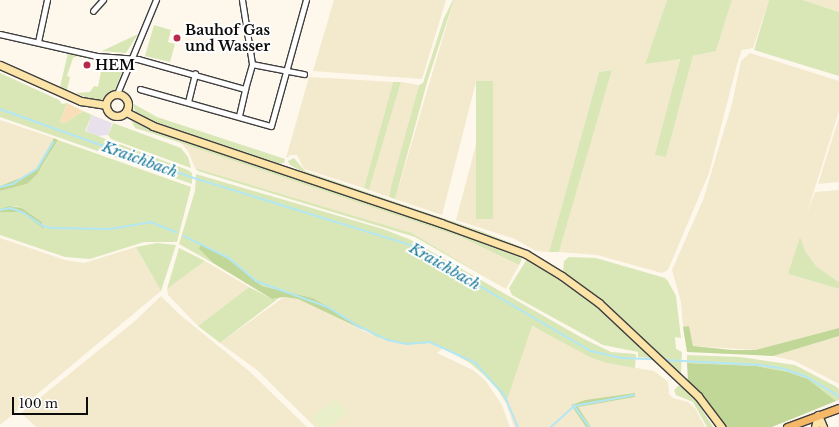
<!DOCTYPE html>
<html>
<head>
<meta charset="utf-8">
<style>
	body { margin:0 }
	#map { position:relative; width:839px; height:427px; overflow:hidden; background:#fef7ec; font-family:"Libre Baskerville",serif }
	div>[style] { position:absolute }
	.industrial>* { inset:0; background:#e8e1eb }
	.farmland>* { inset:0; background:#f3e9cd }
	.green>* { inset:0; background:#d9e7b7; transform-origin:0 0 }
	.forest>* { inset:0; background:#c0d797 }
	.sand>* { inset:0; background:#f8dfba }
	.pitch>* { inset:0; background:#e8efc9 }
	.stream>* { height:1.5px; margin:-0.75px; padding:0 0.75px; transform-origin:0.75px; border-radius:0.75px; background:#b3e7f4 }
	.roads { filter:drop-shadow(1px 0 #3f3f3f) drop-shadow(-1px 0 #3f3f3f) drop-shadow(0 1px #3f3f3f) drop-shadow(0 -1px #3f3f3f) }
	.street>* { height:4.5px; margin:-2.25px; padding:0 2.25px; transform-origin:2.25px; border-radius:2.25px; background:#fff }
	.secondary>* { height:7px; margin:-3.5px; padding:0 3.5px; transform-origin:3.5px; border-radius:3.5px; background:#fce4a9 }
	.secondary>.ring { margin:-3.5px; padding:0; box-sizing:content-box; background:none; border:7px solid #fce4a9; border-radius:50% }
	.primary>* { height:7px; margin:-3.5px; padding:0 3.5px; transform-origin:3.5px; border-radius:3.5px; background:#f4b866 }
	.dots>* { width:11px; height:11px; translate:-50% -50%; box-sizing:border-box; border:2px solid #fff; border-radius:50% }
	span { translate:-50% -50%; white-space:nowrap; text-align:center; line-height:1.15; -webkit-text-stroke:4px #fff; paint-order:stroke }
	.poi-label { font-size:14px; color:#0c0c0c; font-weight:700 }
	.left { translate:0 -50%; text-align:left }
	.water-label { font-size:15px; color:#1a799a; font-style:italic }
	.scale { position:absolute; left:12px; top:397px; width:76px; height:18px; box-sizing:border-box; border:2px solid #0c0c0c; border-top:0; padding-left:5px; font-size:12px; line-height:14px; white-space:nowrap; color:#0c0c0c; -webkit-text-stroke:3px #fff; paint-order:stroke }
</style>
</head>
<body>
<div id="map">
	<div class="industrial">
		<div style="clip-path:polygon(92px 115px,112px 123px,108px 135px,97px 136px,86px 131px)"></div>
	</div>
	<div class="farmland">
		<div style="clip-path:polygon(334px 0,446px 0,422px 79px,313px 71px)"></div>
		<div style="clip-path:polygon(454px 0,667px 0,645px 64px,680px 58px,656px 155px,666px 157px,693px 56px,716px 51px,732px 0,769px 0,753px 48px,742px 50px,738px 61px,709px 173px,668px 270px,662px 273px,597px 255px,559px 252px,612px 70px,599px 72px,549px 252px,536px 251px,515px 239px,456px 220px,493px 81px,476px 82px,442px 215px,395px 199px)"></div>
		<div style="clip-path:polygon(803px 0,839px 0,839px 12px)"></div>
		<div style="clip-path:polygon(750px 53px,839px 81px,839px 111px,806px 216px,815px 192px,839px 190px,839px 282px,817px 267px,805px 251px,788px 274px,839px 289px,839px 328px,755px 350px,693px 346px,689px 327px,683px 327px,681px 302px,672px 270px,703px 200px,732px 104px,741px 61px)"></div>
		<div style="clip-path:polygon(309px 77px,393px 82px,364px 188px,304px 169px,297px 155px,291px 155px,286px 158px)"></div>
		<div style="clip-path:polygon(401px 82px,419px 85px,389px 197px,369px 190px)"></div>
		<div style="clip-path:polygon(839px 118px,839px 182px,818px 184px)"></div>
		<div style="clip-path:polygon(0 120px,54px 138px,37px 168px,28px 175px,0 186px)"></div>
		<div style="clip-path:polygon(181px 143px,405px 217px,461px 237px,519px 265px,506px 289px,412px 233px,195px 168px,188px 151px)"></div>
		<div style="clip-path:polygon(0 238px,65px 260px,84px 263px,136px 247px,161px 291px,0 425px)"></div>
		<div style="clip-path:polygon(205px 261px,249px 287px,198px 326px,168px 295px,167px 289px)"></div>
		<div style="clip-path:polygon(161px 296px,179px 314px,249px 371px,307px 427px,36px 427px,21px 413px,135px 321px)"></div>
		<div style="clip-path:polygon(284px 297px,298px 299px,376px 337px,407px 345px,430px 343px,443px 348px,437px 353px,473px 370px,485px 380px,502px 405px,510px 427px,315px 427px,257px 370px,220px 343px)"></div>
		<div style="clip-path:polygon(531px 326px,607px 363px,654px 371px,668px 382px,669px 394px,673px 398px,688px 402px,695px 408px,705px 427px,591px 427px,577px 407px,635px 397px,635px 393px,585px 400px,571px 405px,586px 427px,514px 427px,506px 403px)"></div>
		<div style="clip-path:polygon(839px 336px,839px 384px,795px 361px,773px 356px)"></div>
	</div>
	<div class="green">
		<div style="clip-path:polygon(453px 0,454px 0,428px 79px,395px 199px,389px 197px,392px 183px,419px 85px,423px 83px,444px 18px)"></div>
		<div style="clip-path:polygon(667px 0,732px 0,716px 51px,693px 56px,666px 157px,655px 155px,680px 59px,645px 64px)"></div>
		<div style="clip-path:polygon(769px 0,803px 0,839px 12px,839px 76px,754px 50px)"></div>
		<div style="clip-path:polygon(154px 25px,171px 30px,168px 42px,175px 44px,170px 62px,145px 56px)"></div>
		<div style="clip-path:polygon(138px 34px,126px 53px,102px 51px)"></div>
		<div style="clip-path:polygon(68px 53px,93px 59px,77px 56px,73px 58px,67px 76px,70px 77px,67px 90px,60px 87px)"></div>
		<div style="clip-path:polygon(103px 58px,126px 62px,115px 90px,106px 94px,102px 100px,94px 101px,76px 93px,90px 92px,94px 86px,98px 87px,101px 72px,97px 71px,98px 65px)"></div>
		<div style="clip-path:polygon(612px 70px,559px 252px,549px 252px,599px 72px)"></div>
		<div style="clip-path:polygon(0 73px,59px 100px,62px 104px,67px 103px,60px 122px,65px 123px,83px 111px,92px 115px,85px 131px,188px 170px,192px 173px,192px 184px,0 117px)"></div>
		<div style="left:476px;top:81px;width:17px;height:138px"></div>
		<div style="clip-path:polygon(393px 82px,401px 82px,369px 190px,364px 188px)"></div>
		<div style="clip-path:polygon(132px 103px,157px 117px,285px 159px,284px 163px,278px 164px,146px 119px,136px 113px)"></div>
		<div style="clip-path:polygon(131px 120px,146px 128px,416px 217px,517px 255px,522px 259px,519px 265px,461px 237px,148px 132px,135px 128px)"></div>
		<div style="clip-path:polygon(113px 123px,181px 148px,188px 157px,191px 168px,111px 139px,108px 135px)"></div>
		<div style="clip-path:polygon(58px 140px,191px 187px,177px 242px,144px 242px,90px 259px,65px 257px,0 235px,0 212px,3px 211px,21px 212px,44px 228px,42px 222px,22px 208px,15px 206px,0 209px,0 191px,27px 184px,43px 165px)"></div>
		<div style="clip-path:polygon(294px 158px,305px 171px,478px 230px,534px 252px,307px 174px,290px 165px,288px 161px)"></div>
		<div style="clip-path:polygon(195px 168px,412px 233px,506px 289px,415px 237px,198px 171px)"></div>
		<div style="clip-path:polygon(196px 174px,383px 229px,411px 240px,584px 339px,611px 352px,636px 354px,635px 368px,607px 363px,590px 357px,532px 326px,506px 403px,498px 390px,485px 376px,470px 363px,443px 348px,430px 343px,407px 345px,376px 337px,313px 298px,262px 286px,213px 250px,199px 249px,213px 263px,179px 244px,195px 191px)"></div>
		<div style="clip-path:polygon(800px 237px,805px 251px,817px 267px,839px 282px,839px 289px,788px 274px)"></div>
		<div style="clip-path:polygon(157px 243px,176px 245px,161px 291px,136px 247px)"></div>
		<div style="clip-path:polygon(179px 248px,205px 261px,167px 289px)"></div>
		<div style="clip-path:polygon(569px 257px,596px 258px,665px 278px,668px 281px,676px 296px,681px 338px,675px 337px,676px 349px,682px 352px,681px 374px,599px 299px,563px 272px,564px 261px)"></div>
		<div style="clip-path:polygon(527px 259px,566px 283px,598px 306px,650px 358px,638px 357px,638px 352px,603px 345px,512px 295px,509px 288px)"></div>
		<div style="clip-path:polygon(249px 287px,272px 299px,279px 298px,220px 343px,198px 326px)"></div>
		<div style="clip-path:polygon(687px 355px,740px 357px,795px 365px,835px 386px,839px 389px,839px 400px,836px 401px,808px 379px,788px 372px,756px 366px,687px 363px)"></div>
		<div style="clip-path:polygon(678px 386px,683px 386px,694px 397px,713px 427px,707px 427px,693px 402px,676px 395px,674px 390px)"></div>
	</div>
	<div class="forest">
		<div style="clip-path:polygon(54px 138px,58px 140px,37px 174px,27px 184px,0 191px,0 186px,28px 175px,37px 168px)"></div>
		<div style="clip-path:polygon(10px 206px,22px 208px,42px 222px,44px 229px,21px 212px,0 212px,0 209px)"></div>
		<div style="clip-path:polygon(201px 244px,228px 259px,262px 286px,313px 298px,362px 327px,361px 329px,298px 299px,284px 297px,272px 299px,213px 263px,199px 249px)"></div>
		<div style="clip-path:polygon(689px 326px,693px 346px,732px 350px,755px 350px,839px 328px,839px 336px,773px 356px,687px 352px,683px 327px)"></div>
		<div style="clip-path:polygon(687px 363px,756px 366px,788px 372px,808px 379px,836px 401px,772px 427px,724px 427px,705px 398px,688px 382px)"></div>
		<div style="clip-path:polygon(635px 393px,635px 397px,578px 407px,591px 427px,586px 427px,571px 405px,585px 400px)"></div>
	</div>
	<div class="sand">
		<div style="clip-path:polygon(67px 103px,83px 111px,65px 123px,60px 122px)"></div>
	</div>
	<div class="pitch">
		<div style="clip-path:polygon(336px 399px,347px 413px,329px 427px,318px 427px,311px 418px)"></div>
	</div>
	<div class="stream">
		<div style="left:0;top:109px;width:203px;rotate:19.6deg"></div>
		<div style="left:191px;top:177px;width:229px;rotate:17.2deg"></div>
		<div style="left:410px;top:245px;width:210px;rotate:30.4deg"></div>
		<div style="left:591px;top:351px;width:31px;rotate:13deg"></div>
		<div style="left:621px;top:358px;width:33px;rotate:2deg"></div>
		<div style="left:0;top:187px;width:13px;rotate:-13deg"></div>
		<div style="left:13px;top:184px;width:28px;rotate:-32deg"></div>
		<div style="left:37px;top:169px;width:31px;rotate:-59deg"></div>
		<div style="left:0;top:210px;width:11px;rotate:-10deg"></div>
		<div style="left:11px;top:208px;width:14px;rotate:21deg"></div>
		<div style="left:24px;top:213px;width:23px;rotate:34deg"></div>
		<div style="left:43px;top:226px;width:9px;rotate:13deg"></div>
		<div style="left:52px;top:228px;width:59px;rotate:1deg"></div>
		<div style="left:111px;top:229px;width:41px;rotate:-9.9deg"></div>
		<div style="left:151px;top:222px;width:27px;rotate:22deg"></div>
		<div style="left:184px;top:236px;width:50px;rotate:26.1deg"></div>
		<div style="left:229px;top:258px;width:35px;rotate:40deg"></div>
		<div style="left:256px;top:281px;width:77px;rotate:19.9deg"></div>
		<div style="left:328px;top:307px;width:36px;rotate:32deg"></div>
		<div style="left:358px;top:326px;width:33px;rotate:25deg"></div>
		<div style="left:388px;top:340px;width:19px;rotate:12deg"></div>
		<div style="left:407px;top:344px;width:23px;rotate:-5deg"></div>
		<div style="left:430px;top:342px;width:51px;rotate:24.5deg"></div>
		<div style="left:476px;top:363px;width:44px;rotate:48.7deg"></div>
		<div style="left:505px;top:396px;width:34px;rotate:67deg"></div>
		<div style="left:664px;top:360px;width:96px;rotate:3deg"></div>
		<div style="left:760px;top:365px;width:25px;rotate:9deg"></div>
		<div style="left:785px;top:369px;width:23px;rotate:20deg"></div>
		<div style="left:807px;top:377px;width:37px;rotate:31deg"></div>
		<div style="left:551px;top:427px;width:31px;rotate:-42deg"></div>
		<div style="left:589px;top:427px;width:26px;rotate:-126deg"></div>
		<div style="left:574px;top:406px;width:61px;rotate:-10.4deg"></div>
	</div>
	<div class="roads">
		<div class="street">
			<div style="left:93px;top:11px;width:15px;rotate:-48deg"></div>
			<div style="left:0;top:34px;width:99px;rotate:12.8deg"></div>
			<div style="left:97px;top:56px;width:41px;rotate:4.2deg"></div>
			<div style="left:138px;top:59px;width:111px;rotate:15.7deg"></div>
			<div style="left:245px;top:89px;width:26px;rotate:-74deg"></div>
			<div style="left:252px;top:64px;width:65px;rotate:-98.9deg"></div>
			<div style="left:38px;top:42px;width:43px;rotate:-77.9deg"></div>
			<div style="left:252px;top:64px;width:53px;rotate:10.9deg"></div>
			<div style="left:140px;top:89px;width:136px;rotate:15.8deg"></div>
			<div style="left:271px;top:126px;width:131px;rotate:-74.5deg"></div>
			<div style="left:117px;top:94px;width:102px;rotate:-67.5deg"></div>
			<div style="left:188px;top:102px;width:29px;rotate:-76deg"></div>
			<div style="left:239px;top:116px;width:28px;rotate:-77deg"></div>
		</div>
		<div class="secondary">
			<div style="left:0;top:65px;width:89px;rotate:24deg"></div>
			<div style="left:81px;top:101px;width:24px;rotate:9deg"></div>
			<div class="ring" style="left:106px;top:94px;width:15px;height:15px"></div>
			<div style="left:126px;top:112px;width:30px;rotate:27deg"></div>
			<div style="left:153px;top:126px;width:304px;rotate:18.6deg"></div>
			<div style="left:441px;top:223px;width:90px;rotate:20deg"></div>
			<div style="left:526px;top:254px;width:42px;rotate:31.4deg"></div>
			<div style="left:562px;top:276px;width:46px;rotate:36.1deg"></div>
			<div style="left:599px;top:303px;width:136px;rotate:43.2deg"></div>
			<div style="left:698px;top:396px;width:39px;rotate:53deg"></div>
			<div style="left:818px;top:415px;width:13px;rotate:67deg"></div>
			<div style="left:815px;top:427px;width:12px;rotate:-76deg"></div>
		</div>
		<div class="primary">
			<div style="left:787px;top:427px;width:55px;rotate:-20.1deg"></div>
		</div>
	</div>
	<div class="dots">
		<div style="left:177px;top:38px;background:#b7294a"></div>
		<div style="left:87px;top:65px;background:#b7294a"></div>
	</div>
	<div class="poi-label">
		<span class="left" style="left:185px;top:38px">Bauhof Gas<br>und Wasser</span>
		<span class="left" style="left:95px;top:65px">HEM</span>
	</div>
	<div class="water-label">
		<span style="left:140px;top:159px;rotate:20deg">Kraichbach</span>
		<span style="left:445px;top:266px;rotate:30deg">Kraichbach</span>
	</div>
	<div class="scale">100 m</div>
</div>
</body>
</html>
